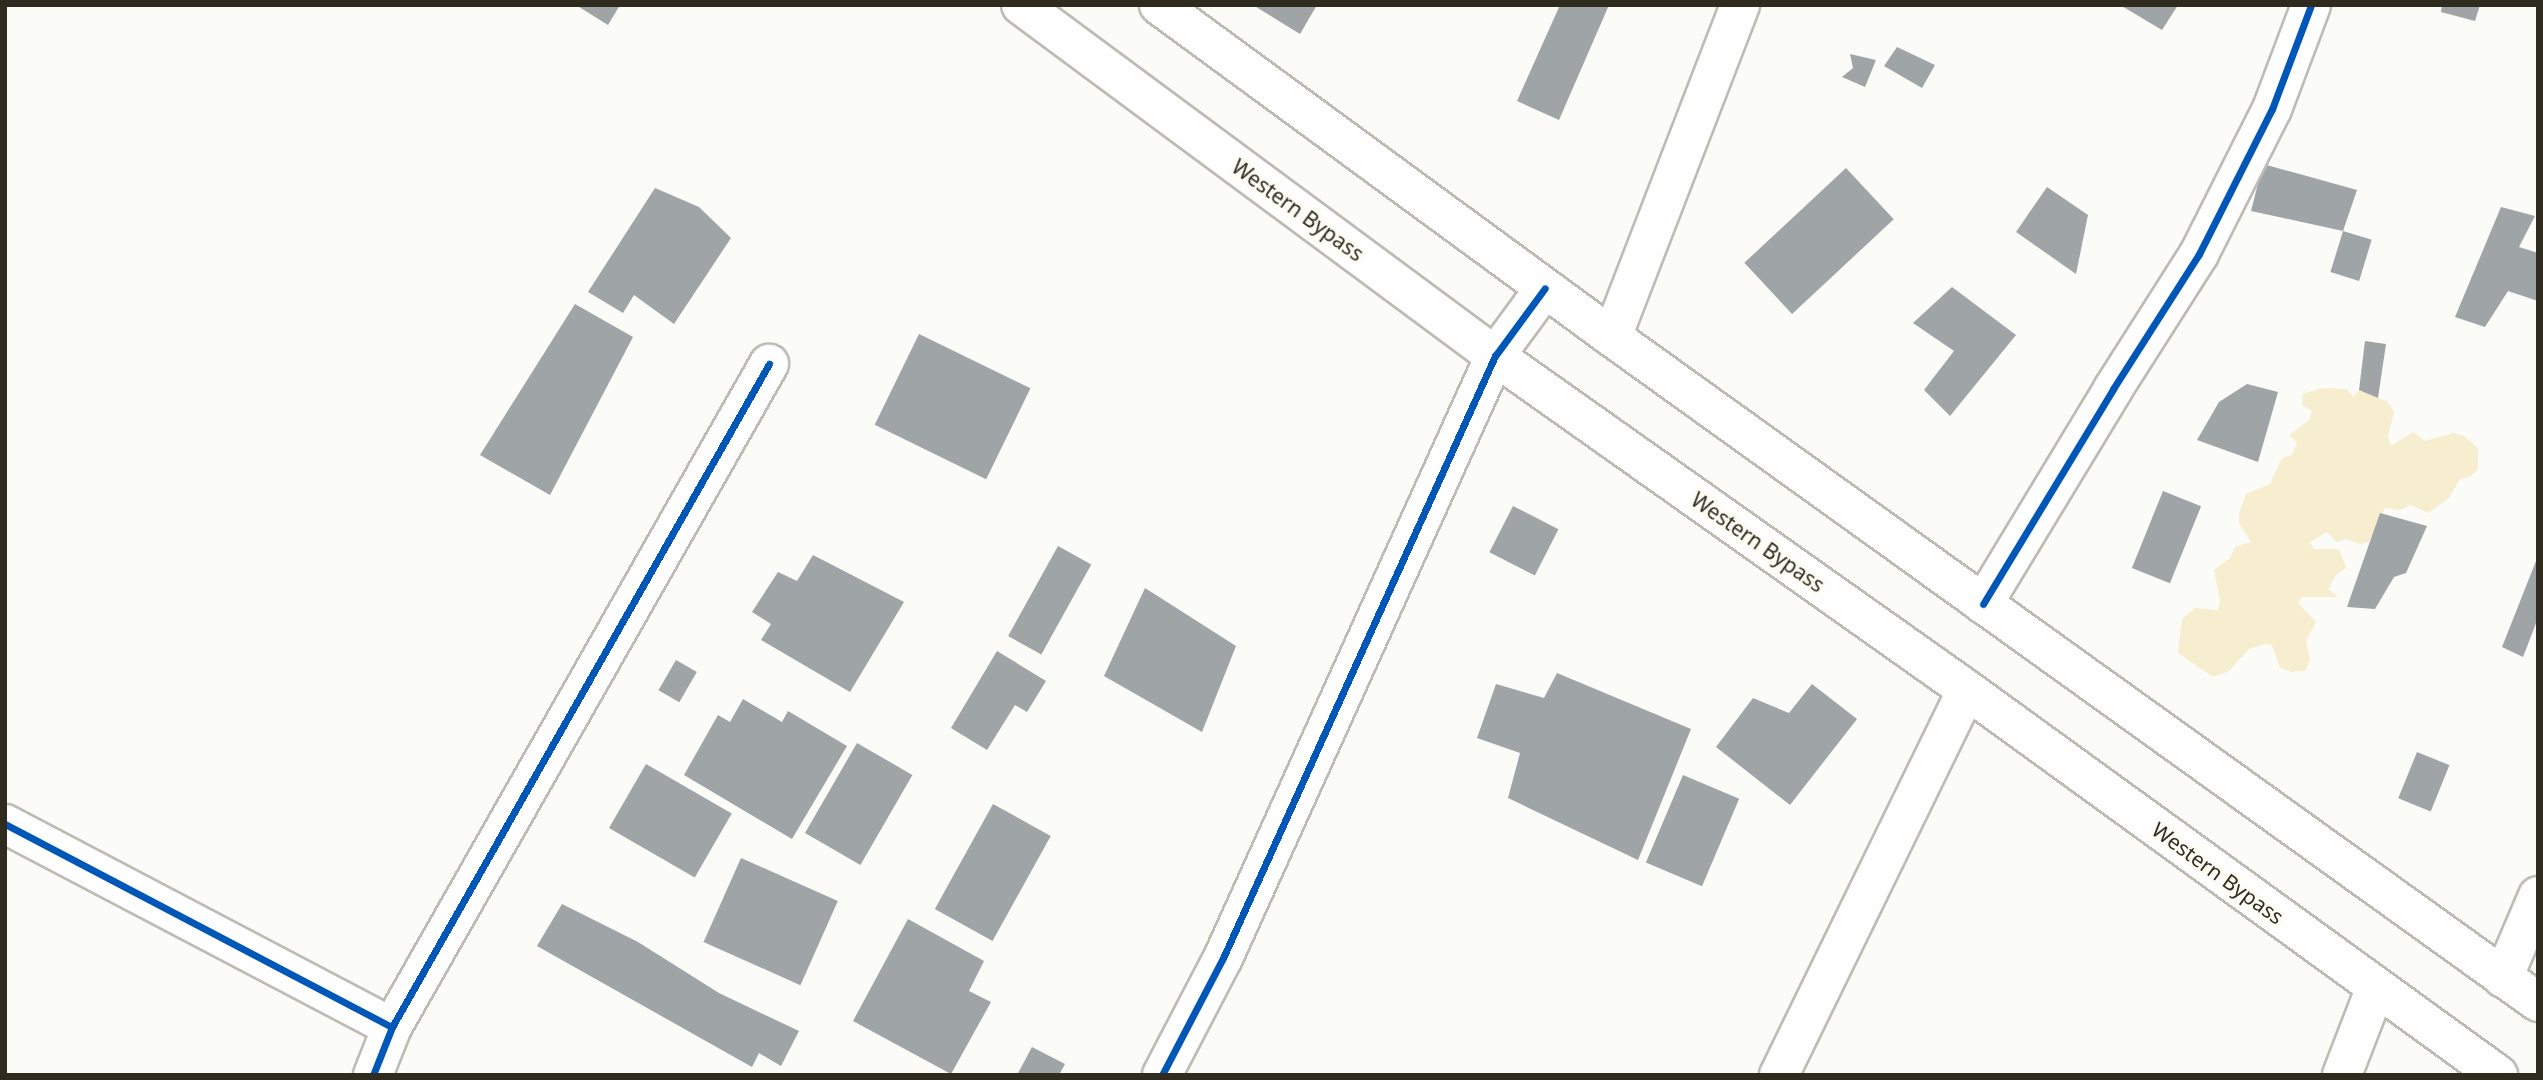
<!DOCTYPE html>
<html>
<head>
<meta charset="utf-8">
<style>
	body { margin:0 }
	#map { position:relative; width:2543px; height:1080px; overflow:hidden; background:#fbfbf7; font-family:"Noto Sans",sans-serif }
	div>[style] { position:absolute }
	.green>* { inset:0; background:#f6eecf }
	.building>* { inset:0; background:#9fa4a6; transform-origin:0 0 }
	.roads { filter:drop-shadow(2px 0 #bdbbb3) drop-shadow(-2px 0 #bdbbb3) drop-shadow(0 2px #bdbbb3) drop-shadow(0 -2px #bdbbb3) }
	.minor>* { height:38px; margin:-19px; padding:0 19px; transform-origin:19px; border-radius:19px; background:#fefefe }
	.major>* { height:38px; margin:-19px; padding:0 19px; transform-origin:19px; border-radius:19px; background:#fefefe }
	.cycleway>* { height:7px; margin:-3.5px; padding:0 3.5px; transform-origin:3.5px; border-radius:3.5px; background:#0057b8 }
	span { translate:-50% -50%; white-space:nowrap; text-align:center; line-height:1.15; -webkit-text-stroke:7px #fdfcf5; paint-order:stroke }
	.street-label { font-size:21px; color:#2f2b1e }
	.frame { position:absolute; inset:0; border:7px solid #2f2b1e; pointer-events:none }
</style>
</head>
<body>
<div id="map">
	<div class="green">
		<div style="clip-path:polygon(2322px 388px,2347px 389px,2353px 397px,2359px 390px,2388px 402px,2394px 412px,2388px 436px,2391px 446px,2413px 432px,2425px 441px,2453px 433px,2465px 436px,2478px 449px,2478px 469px,2470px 477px,2460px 479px,2449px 498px,2428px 513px,2411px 505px,2400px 510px,2385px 508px,2369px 542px,2360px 544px,2346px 539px,2337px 542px,2327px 532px,2310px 542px,2314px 549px,2339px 549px,2346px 568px,2336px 575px,2328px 589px,2338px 597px,2302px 597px,2298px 603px,2316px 622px,2306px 641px,2310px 659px,2306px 670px,2292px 672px,2280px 668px,2272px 645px,2265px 644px,2249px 649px,2229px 671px,2213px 677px,2178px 653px,2182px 619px,2195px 608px,2218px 610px,2220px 601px,2214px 570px,2230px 558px,2235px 547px,2251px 542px,2239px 523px,2239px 513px,2246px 494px,2270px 484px,2282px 458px,2292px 455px,2297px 443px,2289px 435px,2309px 420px,2312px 411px,2302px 405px,2303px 394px)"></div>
	</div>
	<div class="building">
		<div style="clip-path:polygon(576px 5px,620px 5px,608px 25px)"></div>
		<div style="clip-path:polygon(1253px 5px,1317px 5px,1300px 34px)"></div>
		<div style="clip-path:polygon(1560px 5px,1609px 5px,1559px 120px,1517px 101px)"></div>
		<div style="clip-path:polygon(2120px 5px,2178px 5px,2162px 30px)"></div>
		<div style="clip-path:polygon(2442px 5px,2480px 5px,2475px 21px,2441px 12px)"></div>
		<div style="clip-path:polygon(1897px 47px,1935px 65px,1922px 88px,1884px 66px)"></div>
		<div style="clip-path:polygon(1850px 54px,1876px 60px,1865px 87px,1842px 77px,1853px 68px)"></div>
		<div style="clip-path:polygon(2263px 164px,2357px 190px,2343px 231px,2251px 211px)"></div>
		<div style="left:1846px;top:168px;width:70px;height:139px;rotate:47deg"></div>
		<div style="clip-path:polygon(2047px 187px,2088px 215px,2076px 274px,2016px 232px)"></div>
		<div style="clip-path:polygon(655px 188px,699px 207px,731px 238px,674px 324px,634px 295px,623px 313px,588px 292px)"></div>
		<div style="clip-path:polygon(2501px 207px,2535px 216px,2519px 247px,2538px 253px,2538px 301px,2508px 291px,2485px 327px,2455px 317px)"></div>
		<div style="left:2343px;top:231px;width:30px;height:43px;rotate:17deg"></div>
		<div style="clip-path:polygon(1952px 287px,2016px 335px,1950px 416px,1924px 390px,1954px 351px,1913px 323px)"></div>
		<div style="clip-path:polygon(575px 304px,633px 337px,550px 495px,480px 455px)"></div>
		<div style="left:919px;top:334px;width:124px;height:101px;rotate:26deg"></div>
		<div style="clip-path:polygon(2365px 341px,2386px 344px,2378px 398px,2359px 390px)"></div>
		<div style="clip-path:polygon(2247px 384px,2278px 392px,2258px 462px,2197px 440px,2219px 402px)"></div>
		<div style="left:2163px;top:491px;width:41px;height:83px;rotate:22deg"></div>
		<div style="left:1513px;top:506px;width:51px;height:52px;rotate:27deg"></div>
		<div style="clip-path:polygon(2380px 513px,2427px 526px,2406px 573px,2394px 577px,2375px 609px,2347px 607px)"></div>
		<div style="left:1058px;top:546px;width:38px;height:103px;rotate:29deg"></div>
		<div style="clip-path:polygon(813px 555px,904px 602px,850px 692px,761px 640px,771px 624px,752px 612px,778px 572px,797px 581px)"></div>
		<div style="clip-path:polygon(2538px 556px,2538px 618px,2523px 657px,2502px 647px)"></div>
		<div style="clip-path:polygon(1145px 588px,1236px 646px,1202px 732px,1104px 676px)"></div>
		<div style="clip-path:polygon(997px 651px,1046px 681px,1027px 712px,1015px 705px,987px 750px,951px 728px)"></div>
		<div style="left:676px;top:660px;width:24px;height:35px;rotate:30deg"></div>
		<div style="clip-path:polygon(1557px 673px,1691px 729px,1638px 860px,1508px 798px,1520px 753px,1477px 738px,1496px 684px,1544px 698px)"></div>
		<div style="clip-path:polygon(1812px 684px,1857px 719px,1790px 805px,1716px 747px,1753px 698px,1789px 713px)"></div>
		<div style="clip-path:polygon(743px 699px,782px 722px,788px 711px,847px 746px,792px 839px,684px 775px,718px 715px,730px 722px)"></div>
		<div style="left:857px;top:743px;width:64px;height:104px;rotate:30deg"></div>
		<div style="left:2417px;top:752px;width:35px;height:50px;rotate:22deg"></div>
		<div style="left:646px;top:764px;width:99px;height:74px;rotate:30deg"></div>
		<div style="left:1683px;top:775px;width:61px;height:95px;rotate:23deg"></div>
		<div style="left:993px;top:804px;width:66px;height:120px;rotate:29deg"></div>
		<div style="left:741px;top:858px;width:106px;height:92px;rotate:24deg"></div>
		<div style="clip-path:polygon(562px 904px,638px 942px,719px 993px,799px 1031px,781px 1066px,759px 1053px,752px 1067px,537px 946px)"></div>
		<div style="clip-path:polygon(908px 919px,984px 961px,969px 991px,991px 1002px,951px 1074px,853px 1021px)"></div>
		<div style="clip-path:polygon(1032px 1047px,1065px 1064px,1059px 1075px,1017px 1075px)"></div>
	</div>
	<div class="roads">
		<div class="minor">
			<div style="left:1612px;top:337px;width:356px;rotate:-68.9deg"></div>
			<div style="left:1983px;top:604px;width:251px;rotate:-58.8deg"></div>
			<div style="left:2113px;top:389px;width:160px;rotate:-57.5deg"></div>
			<div style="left:2199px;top:254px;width:162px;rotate:-63.3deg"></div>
			<div style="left:2272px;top:109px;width:111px;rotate:-69.4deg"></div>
			<div style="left:5px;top:824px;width:437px;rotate:27.7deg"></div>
			<div style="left:2503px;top:978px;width:89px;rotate:-66.9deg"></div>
			<div style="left:373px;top:1075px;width:52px;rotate:-68.4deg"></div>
			<div style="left:392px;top:1027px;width:763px;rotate:-60.38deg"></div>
			<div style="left:1162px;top:1075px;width:132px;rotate:-62.5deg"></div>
			<div style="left:1223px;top:958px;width:661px;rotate:-65.69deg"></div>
			<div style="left:1495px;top:356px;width:84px;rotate:-53.7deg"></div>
			<div style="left:1779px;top:1075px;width:428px;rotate:-64deg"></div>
			<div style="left:2342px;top:1075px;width:94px;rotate:-68.9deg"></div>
		</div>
		<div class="major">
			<div style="left:1021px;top:5px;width:590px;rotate:36.52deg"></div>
			<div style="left:1495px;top:356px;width:578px;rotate:35.28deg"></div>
			<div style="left:1967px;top:690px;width:656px;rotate:35.94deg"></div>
			<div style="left:1159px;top:5px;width:562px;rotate:36.24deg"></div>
			<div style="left:1612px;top:337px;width:1140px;rotate:35.68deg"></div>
		</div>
	</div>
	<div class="cycleway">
		<div style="left:1983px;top:604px;width:251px;rotate:-58.8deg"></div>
		<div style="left:2113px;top:389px;width:160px;rotate:-57.5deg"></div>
		<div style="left:2199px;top:254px;width:162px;rotate:-63.3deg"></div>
		<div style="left:2272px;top:109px;width:111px;rotate:-69.4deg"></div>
		<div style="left:5px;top:824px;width:437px;rotate:27.7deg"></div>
		<div style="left:373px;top:1075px;width:52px;rotate:-68.4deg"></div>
		<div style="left:392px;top:1027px;width:763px;rotate:-60.38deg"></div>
		<div style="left:1162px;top:1075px;width:132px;rotate:-62.5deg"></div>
		<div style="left:1223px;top:958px;width:661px;rotate:-65.69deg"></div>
		<div style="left:1495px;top:356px;width:84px;rotate:-53.7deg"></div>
	</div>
	<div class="street-label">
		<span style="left:1298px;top:210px;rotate:36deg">Western Bypass</span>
		<span style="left:1758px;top:542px;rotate:35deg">Western Bypass</span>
		<span style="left:2218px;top:873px;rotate:36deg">Western Bypass</span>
	</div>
	<div class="frame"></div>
</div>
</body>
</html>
